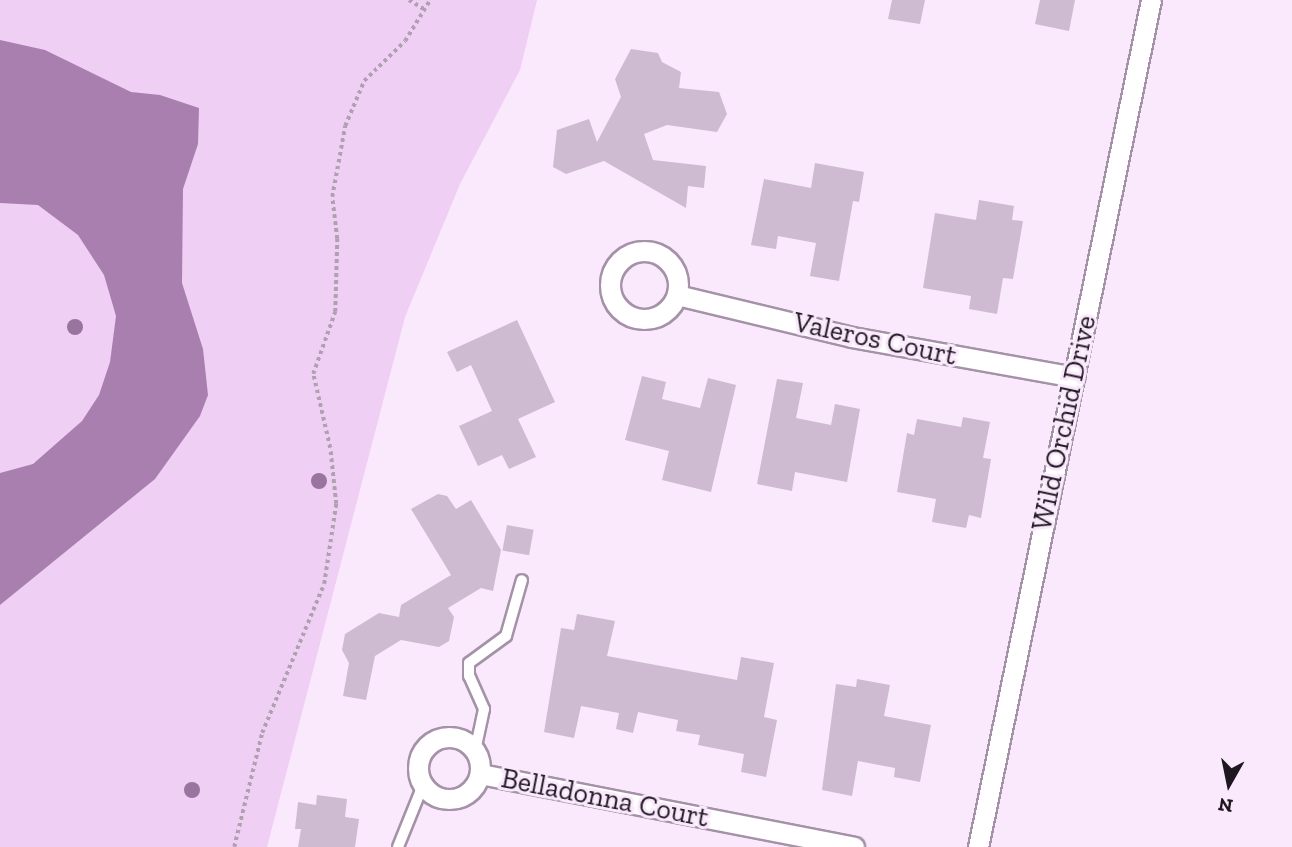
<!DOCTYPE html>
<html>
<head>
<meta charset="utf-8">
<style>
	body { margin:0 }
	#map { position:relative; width:1292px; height:847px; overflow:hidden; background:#fae9fc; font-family:"Zilla Slab",serif }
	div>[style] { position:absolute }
	.green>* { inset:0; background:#efcff3 }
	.water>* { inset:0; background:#a97faf }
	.building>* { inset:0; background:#cebad1; transform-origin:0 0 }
	.path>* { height:3.5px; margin-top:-1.75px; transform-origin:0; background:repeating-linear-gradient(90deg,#afa1b0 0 3.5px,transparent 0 7px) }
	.roads { filter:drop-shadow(2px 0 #a591a8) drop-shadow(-2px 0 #a591a8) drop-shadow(0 2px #a591a8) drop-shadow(0 -2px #a591a8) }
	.lane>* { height:10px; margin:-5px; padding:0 5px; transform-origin:5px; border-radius:5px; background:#fff }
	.street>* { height:19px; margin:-9.5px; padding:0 9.5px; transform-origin:9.5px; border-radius:9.5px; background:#fff }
	.street>.ring { margin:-9.5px; padding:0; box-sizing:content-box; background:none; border:19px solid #fff; border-radius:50% }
	.trees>* { width:16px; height:16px; margin:-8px; border-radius:50%; background:#99749e }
	span { translate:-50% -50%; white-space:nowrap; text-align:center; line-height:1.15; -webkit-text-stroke:6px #fae9fc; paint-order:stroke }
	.street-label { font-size:28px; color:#1e171f }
	.north { position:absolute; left:1194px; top:749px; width:70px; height:70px; -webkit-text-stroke:5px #fae9fc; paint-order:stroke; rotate:189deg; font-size:19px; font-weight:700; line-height:28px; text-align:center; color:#1e171f }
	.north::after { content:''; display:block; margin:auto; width:24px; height:32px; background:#1e171f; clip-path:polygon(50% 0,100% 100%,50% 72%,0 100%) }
</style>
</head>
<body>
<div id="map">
	<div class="green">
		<div style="clip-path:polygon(0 0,537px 0,520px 70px,460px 184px,405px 317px,267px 847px,0 847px)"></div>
	</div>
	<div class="water">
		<div style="clip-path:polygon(0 40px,45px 50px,131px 92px,160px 95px,199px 108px,198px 144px,183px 189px,182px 283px,203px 349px,208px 395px,200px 416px,155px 479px,0 605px,0 473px,33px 464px,82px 421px,99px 395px,110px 362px,116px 316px,104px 275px,78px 235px,38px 205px,0 203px)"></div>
	</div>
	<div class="building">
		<div style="clip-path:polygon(892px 0,925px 0,920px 24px,888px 19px)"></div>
		<div style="clip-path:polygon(1040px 0,1075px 0,1069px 31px,1035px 24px)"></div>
		<div style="clip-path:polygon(631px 49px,658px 53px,662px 62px,681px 72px,679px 88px,719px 92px,727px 114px,717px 132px,667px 125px,644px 134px,653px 160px,706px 166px,704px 188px,688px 186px,686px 208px,604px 161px,566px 174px,553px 167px,557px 130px,589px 119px,597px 142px,621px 97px,615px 79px)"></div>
		<div style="clip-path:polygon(815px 163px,864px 172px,859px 202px,853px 201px,839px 281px,810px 276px,816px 243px,778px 236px,776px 249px,751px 245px,764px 179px,811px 188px)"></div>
		<div style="clip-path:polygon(979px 200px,1014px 206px,1012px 220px,1023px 221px,1013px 279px,1003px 278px,997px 314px,969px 309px,971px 296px,923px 288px,935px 213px,976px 220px)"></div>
		<div style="clip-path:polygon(517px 320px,555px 402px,518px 419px,536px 457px,509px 469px,502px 455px,478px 466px,459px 426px,492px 411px,471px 365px,457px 372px,447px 352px)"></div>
		<div style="clip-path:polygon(642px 376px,666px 382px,662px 399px,700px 408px,708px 378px,736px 385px,711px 492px,662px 480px,669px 451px,625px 440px)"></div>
		<div style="clip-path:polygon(777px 379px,803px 383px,796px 418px,831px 425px,835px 404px,860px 409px,847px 482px,795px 472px,792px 491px,757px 484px)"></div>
		<div style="clip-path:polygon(963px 417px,990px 422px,983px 458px,991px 459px,981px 518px,969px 515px,966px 528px,932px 522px,936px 499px,897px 492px,907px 433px,914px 435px,917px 419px,961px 427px)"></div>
		<div style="clip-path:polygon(438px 494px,447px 496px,456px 509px,471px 500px,501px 550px,493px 591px,481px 588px,448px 608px,454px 617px,449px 641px,439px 647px,401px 640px,375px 656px,366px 700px,343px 696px,349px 663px,342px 650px,345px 634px,379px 613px,399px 617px,401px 605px,451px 575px,411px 509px)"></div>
		<div style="left:507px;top:525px;width:27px;height:26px;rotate:10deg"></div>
		<div style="clip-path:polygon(577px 614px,615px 621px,607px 656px,737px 680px,741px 657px,774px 663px,764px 717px,777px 720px,766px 777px,741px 772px,744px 754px,698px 745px,700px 735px,676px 731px,678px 720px,638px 712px,633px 733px,616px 729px,619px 713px,581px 706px,574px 738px,544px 732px,561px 628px,574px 630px)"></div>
		<div style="clip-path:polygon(857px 679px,890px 685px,884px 716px,931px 725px,920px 782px,894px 777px,895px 768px,858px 761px,852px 796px,822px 790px,836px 684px,856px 687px)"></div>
		<div style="clip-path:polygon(317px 795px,347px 799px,345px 817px,359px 819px,355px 847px,298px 847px,301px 829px,295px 829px,298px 802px,316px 805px)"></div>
	</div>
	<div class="path">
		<div style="left:409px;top:0;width:17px;rotate:31deg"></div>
		<div style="left:234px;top:847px;width:117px;rotate:-76.2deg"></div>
		<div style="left:262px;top:733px;width:161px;rotate:-67.4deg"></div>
		<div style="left:324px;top:584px;width:81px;rotate:-81.5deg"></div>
		<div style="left:336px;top:504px;width:56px;rotate:-96.1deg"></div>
		<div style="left:330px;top:448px;width:76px;rotate:-102.9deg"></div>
		<div style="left:313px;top:374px;width:66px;rotate:-70.5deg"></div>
		<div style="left:335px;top:312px;width:73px;rotate:-88.4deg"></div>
		<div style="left:337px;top:239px;width:42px;rotate:-96.8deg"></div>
		<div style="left:332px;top:197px;width:72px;rotate:-79.6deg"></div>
		<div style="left:345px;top:126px;width:49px;rotate:-67.1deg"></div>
		<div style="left:364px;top:81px;width:57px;rotate:-44.3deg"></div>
		<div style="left:405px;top:41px;width:48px;rotate:-58.6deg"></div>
	</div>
	<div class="roads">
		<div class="lane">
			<div style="left:475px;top:751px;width:43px;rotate:-77.9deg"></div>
			<div style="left:484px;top:709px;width:36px;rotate:-114deg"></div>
			<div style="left:469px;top:676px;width:13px;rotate:-90deg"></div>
			<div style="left:469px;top:663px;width:46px;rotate:-36.1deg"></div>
			<div style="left:506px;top:636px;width:58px;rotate:-74.1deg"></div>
			<div style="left:398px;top:847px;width:67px;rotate:-68deg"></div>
		</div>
		<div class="street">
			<div class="ring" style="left:610px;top:251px;width:49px;height:49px"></div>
			<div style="left:677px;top:295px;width:180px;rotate:13.5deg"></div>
			<div style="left:852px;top:337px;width:226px;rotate:10.2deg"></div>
			<div class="ring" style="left:418px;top:737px;width:43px;height:43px"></div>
			<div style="left:480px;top:774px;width:381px;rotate:11deg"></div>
			<div style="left:978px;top:847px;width:864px;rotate:-78.46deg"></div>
		</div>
	</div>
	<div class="trees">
		<div style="left:75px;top:327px"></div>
		<div style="left:319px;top:481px"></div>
		<div style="left:192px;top:790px"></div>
	</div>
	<div class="street-label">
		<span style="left:875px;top:339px;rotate:12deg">Valeros Court</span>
		<span style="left:1064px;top:423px;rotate:-78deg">Wild Orchid Drive</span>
		<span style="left:605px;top:798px;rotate:11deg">Belladonna Court</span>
	</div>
	<div class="north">N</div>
</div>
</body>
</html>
